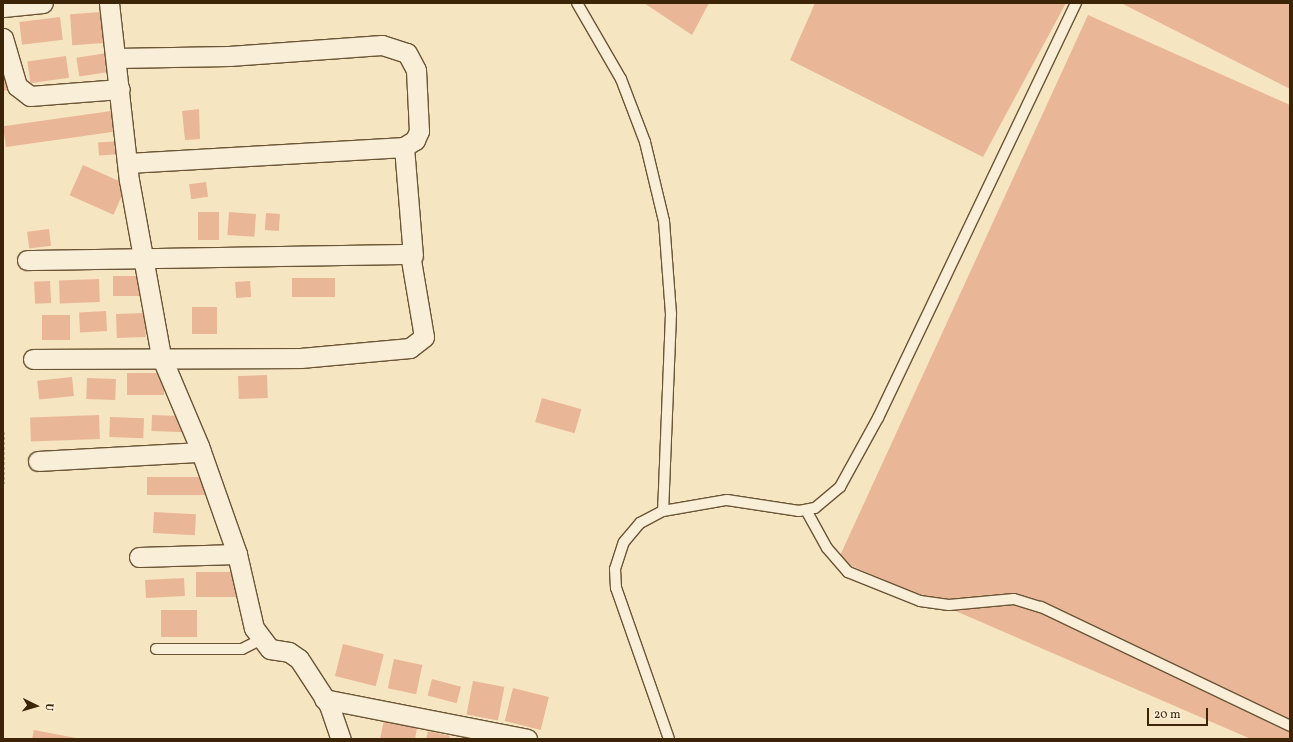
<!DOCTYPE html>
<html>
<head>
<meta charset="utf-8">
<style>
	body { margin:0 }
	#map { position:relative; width:1293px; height:742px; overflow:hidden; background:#f6e5c1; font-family:Vollkorn,serif }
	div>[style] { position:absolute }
	.building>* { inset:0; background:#eab698; transform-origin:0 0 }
	.path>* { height:2.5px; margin-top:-1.25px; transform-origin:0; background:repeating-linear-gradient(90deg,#3b2506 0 3px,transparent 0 5px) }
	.roads { filter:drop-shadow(1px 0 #6a5535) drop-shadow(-1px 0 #6a5535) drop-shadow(0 1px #6a5535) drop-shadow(0 -1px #6a5535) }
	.service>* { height:10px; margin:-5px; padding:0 5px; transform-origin:5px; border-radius:5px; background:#f9eed7 }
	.minor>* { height:19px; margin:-9.5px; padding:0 9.5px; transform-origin:9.5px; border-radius:9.5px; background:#f9eed7 }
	span { translate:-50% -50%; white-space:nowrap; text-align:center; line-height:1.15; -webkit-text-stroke:4px #f9eed7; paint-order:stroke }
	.frame { position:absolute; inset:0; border:4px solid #3b2506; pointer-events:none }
	.north { position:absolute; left:16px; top:686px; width:40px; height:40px; -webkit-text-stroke:3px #f9eed7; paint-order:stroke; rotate:95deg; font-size:11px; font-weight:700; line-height:16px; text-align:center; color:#3b2506 }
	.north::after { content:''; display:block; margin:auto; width:14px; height:18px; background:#3b2506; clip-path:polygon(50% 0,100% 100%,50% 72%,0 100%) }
	.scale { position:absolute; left:1147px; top:708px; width:61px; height:18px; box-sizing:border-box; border:2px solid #3b2506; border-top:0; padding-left:5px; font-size:12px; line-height:14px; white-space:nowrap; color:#3b2506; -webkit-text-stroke:3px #f9eed7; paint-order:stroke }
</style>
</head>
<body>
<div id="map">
	<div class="building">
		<div style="clip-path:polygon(644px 3px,709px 3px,692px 35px)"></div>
		<div style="clip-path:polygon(815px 3px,1066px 3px,983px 157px,790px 60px)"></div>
		<div style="clip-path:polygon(1121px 3px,1290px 3px,1290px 89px)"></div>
		<div style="left:102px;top:12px;width:31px;height:32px;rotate:86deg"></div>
		<div style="clip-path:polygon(1088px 15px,1290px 105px,1290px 739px,1251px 739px,838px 560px)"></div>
		<div style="left:60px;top:17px;width:23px;height:41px;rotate:83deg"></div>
		<div style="left:107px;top:53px;width:19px;height:31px;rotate:81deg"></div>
		<div style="left:66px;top:56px;width:22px;height:39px;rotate:82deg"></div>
		<div style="clip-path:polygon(3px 61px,12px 89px,3px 91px)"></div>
		<div style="clip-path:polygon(199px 109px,200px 139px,185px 140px,182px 111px)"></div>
		<div style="left:111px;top:111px;width:21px;height:109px;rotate:82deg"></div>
		<div style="left:120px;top:141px;width:13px;height:22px;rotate:86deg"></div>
		<div style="left:83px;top:165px;width:48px;height:33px;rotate:24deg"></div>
		<div style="left:206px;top:182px;width:15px;height:17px;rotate:82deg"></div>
		<div style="left:198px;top:212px;width:21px;height:28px"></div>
		<div style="left:229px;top:212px;width:27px;height:23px;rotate:4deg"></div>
		<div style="left:266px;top:213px;width:14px;height:17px;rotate:4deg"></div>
		<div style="left:49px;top:229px;width:17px;height:22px;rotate:83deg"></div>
		<div style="left:141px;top:276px;width:20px;height:28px;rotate:90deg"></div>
		<div style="left:292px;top:278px;width:43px;height:19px"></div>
		<div style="left:99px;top:279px;width:23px;height:40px;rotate:88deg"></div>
		<div style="left:50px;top:281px;width:22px;height:16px;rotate:87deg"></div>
		<div style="left:250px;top:281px;width:16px;height:15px;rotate:86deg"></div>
		<div style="left:192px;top:307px;width:25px;height:27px"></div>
		<div style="left:106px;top:311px;width:20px;height:27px;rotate:87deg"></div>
		<div style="left:145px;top:313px;width:24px;height:29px;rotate:88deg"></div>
		<div style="left:70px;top:315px;width:25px;height:28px;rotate:90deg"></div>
		<div style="left:127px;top:373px;width:37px;height:22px"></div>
		<div style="left:267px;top:375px;width:23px;height:29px;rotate:88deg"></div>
		<div style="left:72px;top:377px;width:19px;height:35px;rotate:84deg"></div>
		<div style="left:87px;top:378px;width:29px;height:21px;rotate:2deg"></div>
		<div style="left:542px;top:398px;width:41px;height:25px;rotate:16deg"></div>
		<div style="left:99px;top:415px;width:24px;height:69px;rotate:88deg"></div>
		<div style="left:152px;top:415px;width:33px;height:16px;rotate:2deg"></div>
		<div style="left:110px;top:417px;width:34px;height:20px;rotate:2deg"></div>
		<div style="left:147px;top:477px;width:58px;height:18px"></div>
		<div style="left:154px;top:512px;width:42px;height:21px;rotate:3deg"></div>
		<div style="left:196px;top:572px;width:42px;height:25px"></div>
		<div style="left:184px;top:578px;width:18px;height:39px;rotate:87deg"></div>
		<div style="left:161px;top:610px;width:36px;height:27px"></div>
		<div style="left:343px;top:644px;width:42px;height:33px;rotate:14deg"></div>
		<div style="left:394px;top:659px;width:29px;height:30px;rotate:12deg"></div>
		<div style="left:432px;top:679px;width:30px;height:17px;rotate:15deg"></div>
		<div style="left:473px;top:681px;width:32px;height:34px;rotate:11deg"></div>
		<div style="left:513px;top:688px;width:37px;height:34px;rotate:14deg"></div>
		<div style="clip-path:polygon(385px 715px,418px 722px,415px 739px,380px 739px)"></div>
		<div style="clip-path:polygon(34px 730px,76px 738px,76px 739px,32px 739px)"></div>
		<div style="clip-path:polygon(428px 731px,450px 736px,449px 739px,426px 739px)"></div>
	</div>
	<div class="path">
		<div style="left:3px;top:432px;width:52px;rotate:90deg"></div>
	</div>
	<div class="roads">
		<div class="service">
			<div style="left:577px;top:3px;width:88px;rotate:59.9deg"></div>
			<div style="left:621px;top:79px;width:67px;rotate:69.1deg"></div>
			<div style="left:645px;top:142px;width:81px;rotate:76.5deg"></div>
			<div style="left:664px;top:221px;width:93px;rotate:85.7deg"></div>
			<div style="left:671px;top:314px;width:197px;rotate:92.3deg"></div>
			<div style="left:806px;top:510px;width:43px;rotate:61.1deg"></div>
			<div style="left:827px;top:548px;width:32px;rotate:49deg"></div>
			<div style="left:848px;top:572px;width:78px;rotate:21.9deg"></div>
			<div style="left:920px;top:601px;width:29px;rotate:8deg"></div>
			<div style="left:949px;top:605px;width:65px;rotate:-5.3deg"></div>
			<div style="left:1014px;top:599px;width:28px;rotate:17deg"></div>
			<div style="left:1041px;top:607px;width:276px;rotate:25.5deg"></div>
			<div style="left:156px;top:649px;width:86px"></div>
			<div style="left:242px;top:649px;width:20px;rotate:-27deg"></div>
			<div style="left:669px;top:739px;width:160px;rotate:-109.3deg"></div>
			<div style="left:616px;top:588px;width:19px;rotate:-93deg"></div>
			<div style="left:615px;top:569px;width:28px;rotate:-72deg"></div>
			<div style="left:624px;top:542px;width:25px;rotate:-50deg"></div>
			<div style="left:640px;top:523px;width:26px;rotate:-28deg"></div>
			<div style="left:663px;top:511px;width:65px;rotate:-9.8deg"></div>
			<div style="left:727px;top:500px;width:73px;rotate:8.7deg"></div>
			<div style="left:799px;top:511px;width:16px;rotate:-11deg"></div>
			<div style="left:815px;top:508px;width:33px;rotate:-40deg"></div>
			<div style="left:840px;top:487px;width:79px;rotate:-61.2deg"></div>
			<div style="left:878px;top:418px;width:460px;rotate:-64.5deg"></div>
		</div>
		<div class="minor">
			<div style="left:109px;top:3px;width:178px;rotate:83.6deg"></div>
			<div style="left:129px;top:180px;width:179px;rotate:79.7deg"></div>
			<div style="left:161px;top:356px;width:98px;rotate:67.1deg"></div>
			<div style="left:199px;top:446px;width:114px;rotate:70.6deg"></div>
			<div style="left:237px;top:554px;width:76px;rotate:77.1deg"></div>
			<div style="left:254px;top:628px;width:26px;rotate:53deg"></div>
			<div style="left:270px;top:649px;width:19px;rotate:9deg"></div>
			<div style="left:289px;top:652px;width:12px;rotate:35deg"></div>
			<div style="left:299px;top:659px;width:55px;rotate:56.9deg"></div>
			<div style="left:329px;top:705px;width:36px;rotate:71deg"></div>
			<div style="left:3px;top:7px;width:40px;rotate:-5.7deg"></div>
			<div style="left:3px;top:38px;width:50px;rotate:73.7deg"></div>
			<div style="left:17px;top:86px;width:16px;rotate:38deg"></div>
			<div style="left:30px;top:96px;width:90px;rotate:-4.4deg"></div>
			<div style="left:116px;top:58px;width:113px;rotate:-1deg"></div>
			<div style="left:229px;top:56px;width:153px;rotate:-4.1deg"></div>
			<div style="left:382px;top:45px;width:26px;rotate:18deg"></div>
			<div style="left:407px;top:53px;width:19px;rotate:62deg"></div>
			<div style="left:416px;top:70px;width:61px;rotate:87.2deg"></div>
			<div style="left:419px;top:131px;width:10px;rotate:114deg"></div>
			<div style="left:415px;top:140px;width:13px;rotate:148deg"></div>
			<div style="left:404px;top:147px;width:276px;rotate:176.7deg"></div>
			<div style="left:404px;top:147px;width:109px;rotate:85.3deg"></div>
			<div style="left:27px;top:260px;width:383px;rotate:-0.9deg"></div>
			<div style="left:410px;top:254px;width:84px;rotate:80.4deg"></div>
			<div style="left:424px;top:337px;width:18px;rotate:142deg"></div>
			<div style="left:410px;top:348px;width:110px;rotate:174.8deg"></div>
			<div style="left:300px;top:358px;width:267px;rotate:179.8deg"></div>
			<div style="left:38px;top:461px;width:163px;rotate:-3.2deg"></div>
			<div style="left:139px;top:557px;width:98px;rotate:-1.8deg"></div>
			<div style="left:324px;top:699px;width:207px;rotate:11.1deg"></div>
		</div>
	</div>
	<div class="frame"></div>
	<div class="north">U</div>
	<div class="scale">20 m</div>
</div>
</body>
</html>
